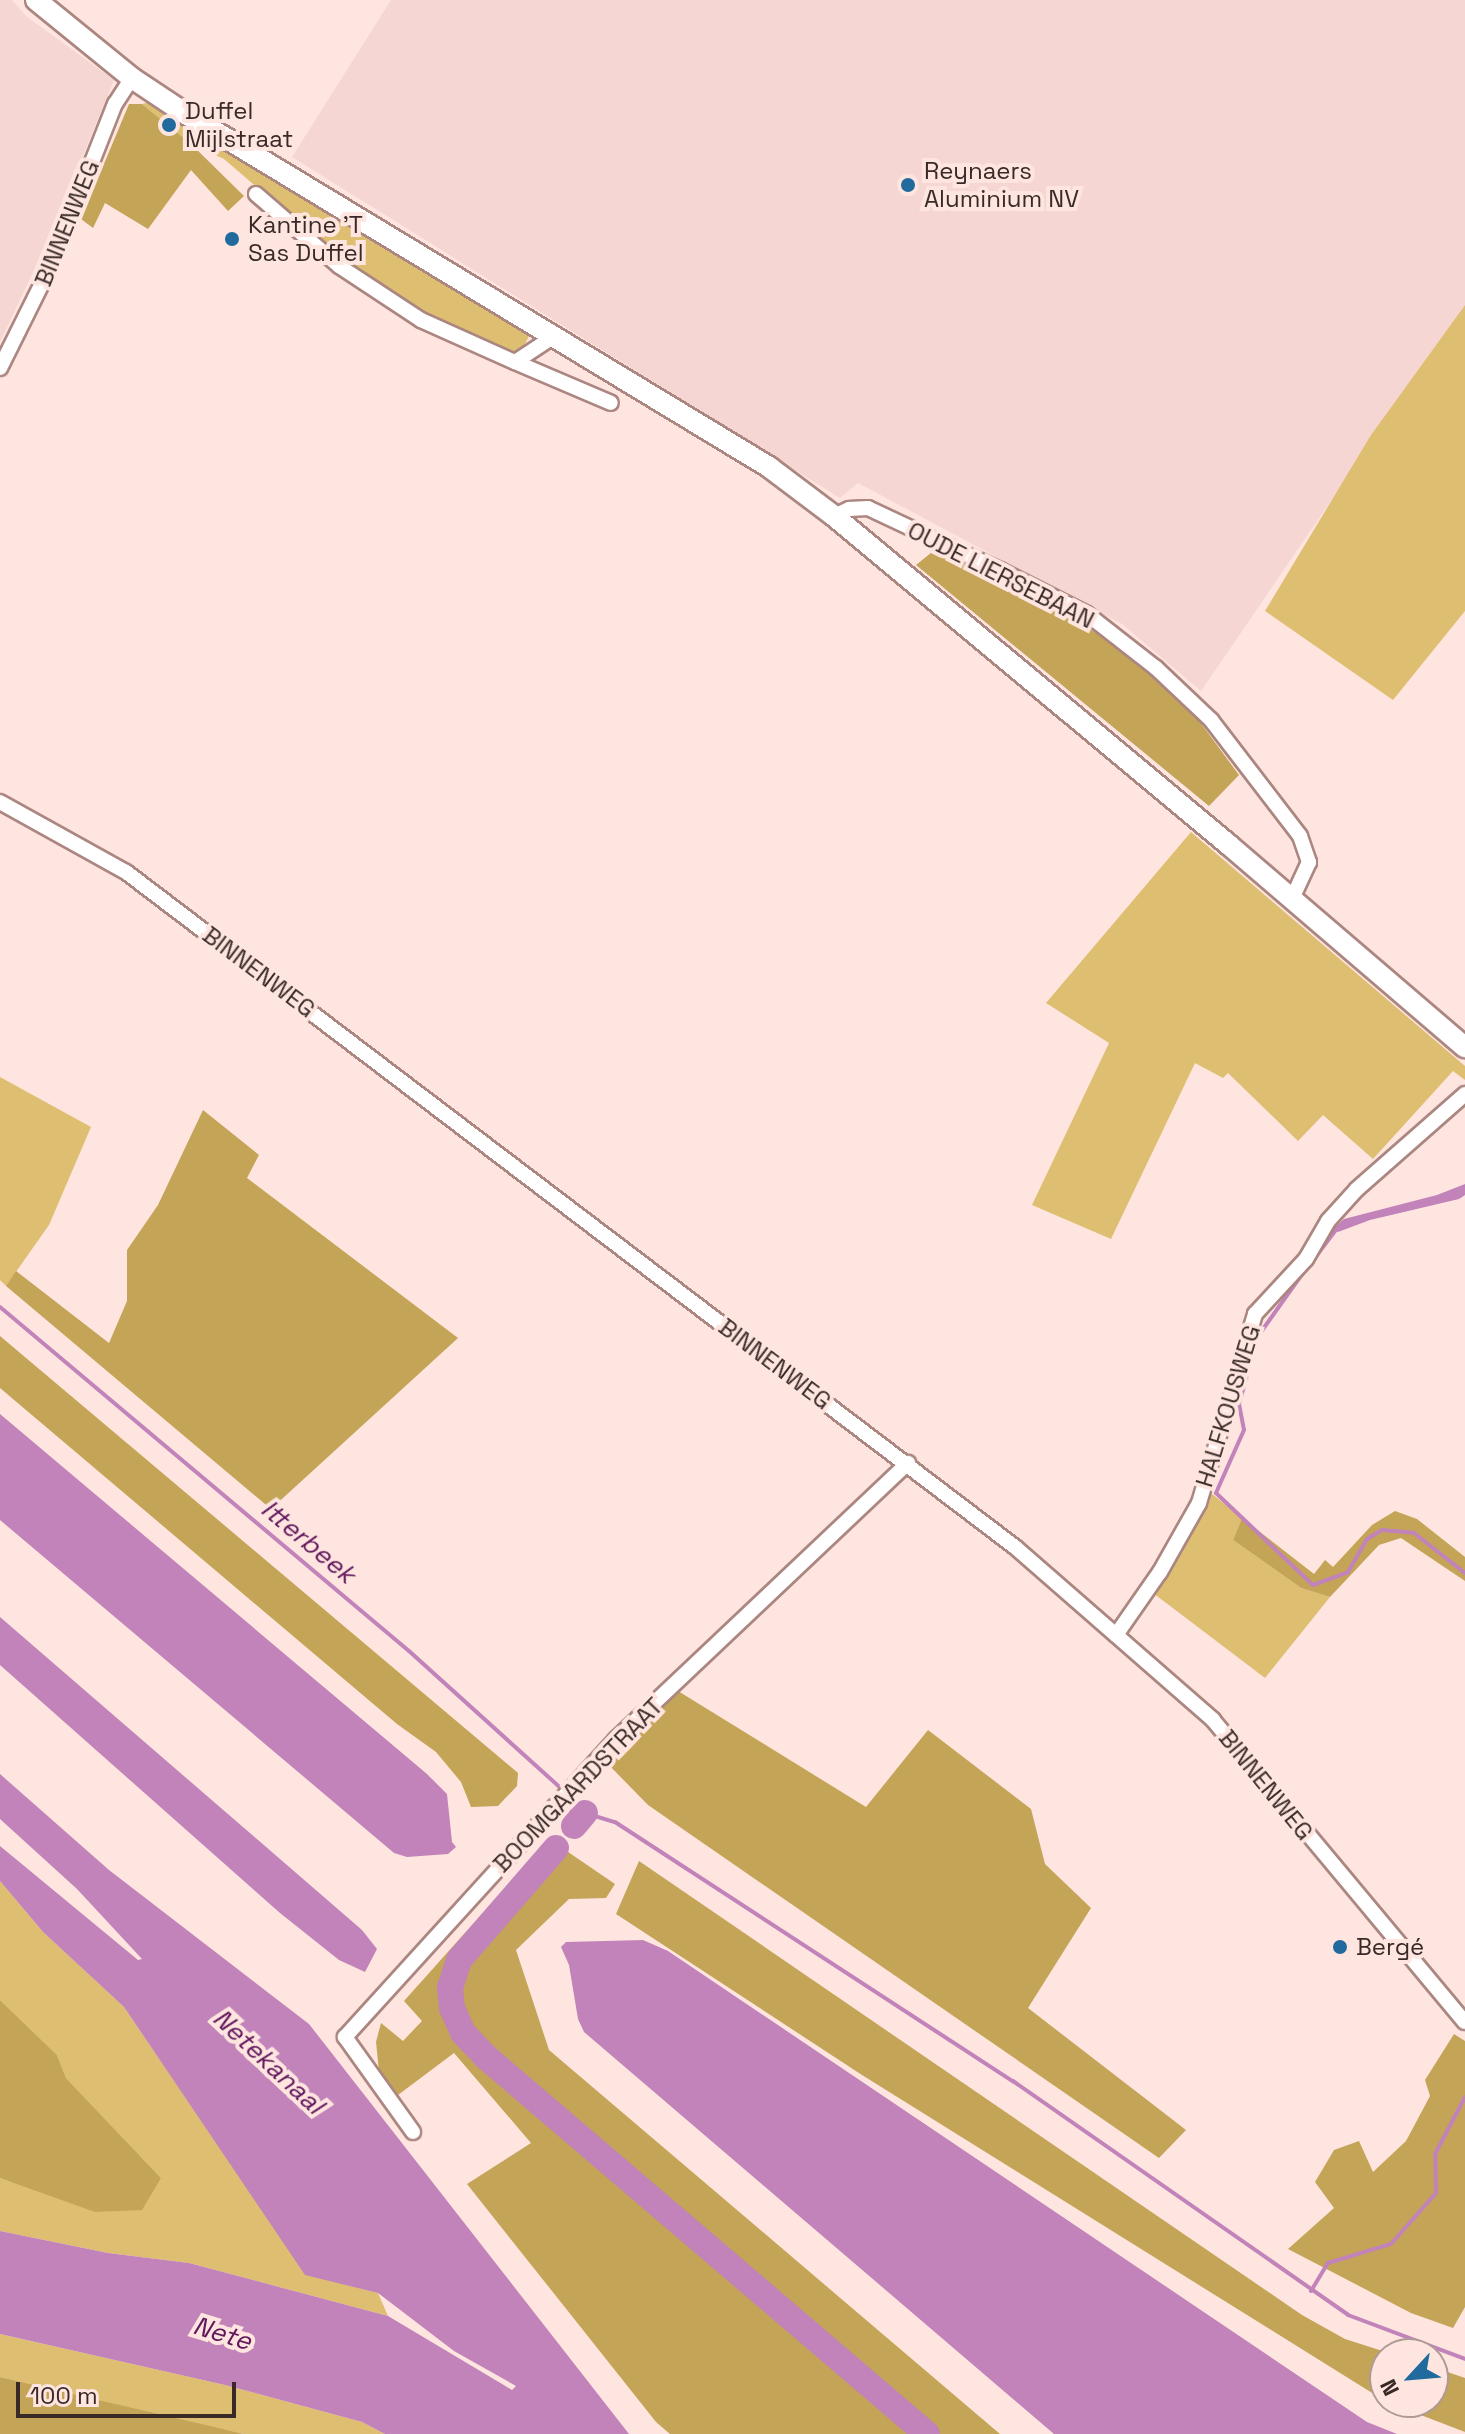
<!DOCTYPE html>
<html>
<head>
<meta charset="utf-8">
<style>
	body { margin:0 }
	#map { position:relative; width:1465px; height:2434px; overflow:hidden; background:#fee5e0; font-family:"Space Grotesk",sans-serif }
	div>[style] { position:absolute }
	.built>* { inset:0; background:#f5d6d2 }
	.green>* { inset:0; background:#debe71 }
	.forest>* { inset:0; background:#c4a456 }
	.water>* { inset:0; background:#c183b9 }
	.stream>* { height:4px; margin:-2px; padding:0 2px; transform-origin:2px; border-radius:2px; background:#c183b9 }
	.river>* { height:26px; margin:-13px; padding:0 13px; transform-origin:13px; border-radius:13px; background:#c183b9 }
	.roads { filter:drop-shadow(2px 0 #ac8680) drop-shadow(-2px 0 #ac8680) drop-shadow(0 2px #ac8680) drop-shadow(0 -2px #ac8680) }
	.minor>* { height:14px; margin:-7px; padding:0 7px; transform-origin:7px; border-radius:7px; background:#fff }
	.secondary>* { height:20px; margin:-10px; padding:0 10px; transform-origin:10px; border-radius:10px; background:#fff }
	.dots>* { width:22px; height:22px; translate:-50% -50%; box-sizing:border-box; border:4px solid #fee5e0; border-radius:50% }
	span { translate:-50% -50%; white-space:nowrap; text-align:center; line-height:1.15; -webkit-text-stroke:8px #fee5e0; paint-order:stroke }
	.poi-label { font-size:24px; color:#392a27 }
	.left { translate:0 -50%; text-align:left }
	.street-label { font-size:24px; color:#392a27 }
	.water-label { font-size:26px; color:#61175c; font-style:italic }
	.north { position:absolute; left:1369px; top:2338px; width:80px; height:80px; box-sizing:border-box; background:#fee5e0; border:2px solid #af9a96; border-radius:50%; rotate:244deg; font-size:22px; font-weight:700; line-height:32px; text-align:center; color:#392a27 }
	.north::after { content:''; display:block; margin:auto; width:28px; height:36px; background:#216a9d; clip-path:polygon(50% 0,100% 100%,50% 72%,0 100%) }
	.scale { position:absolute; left:16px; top:2382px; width:220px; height:36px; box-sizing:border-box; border:4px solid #392a27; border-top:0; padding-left:10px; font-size:24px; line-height:28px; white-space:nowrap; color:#392a27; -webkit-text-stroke:6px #fee5e0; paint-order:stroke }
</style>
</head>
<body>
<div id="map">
	<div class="built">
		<div style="clip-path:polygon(0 0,12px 0,26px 16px,114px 80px,47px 243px,0 342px)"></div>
		<div style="clip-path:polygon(391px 0,1465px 0,1465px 305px,1371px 435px,1363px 454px,1201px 691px,1122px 624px,858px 483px,840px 498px,292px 157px)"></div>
	</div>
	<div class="green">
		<div style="clip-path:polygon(150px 102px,521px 326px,530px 334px,521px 352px,508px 354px,455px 331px,343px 261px,224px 159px,190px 143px,142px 104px)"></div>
		<div style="clip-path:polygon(1465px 305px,1465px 611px,1393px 700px,1265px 611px,1371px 435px)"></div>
		<div style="clip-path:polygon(1191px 832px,1465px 1066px,1465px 1080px,1453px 1071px,1373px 1159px,1323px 1115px,1298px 1141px,1228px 1073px,1223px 1078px,1195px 1063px,1111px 1239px,1032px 1205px,1109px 1043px,1046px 1003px)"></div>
		<div style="clip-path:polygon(0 1077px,91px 1127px,49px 1225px,6px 1286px,0 1280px)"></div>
		<div style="clip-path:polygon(1211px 1493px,1242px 1518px,1233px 1540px,1301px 1588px,1330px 1597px,1265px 1678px,1153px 1593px)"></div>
		<div style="clip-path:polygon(0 1881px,43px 1932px,124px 2007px,305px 2274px,378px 2293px,388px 2316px,189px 2263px,108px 2253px,0 2231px,0 2178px,11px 2182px,161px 2178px,66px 2078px,57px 2055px,0 2000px)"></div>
		<div style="clip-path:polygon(0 2334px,225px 2385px,362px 2422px,385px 2434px,244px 2434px,0 2377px)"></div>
	</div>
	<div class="forest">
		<div style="clip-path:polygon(129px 104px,142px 104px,190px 143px,244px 196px,228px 211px,191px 170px,148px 229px,105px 203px,93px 228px,81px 219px)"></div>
		<div style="clip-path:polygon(937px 548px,995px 572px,1121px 648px,1200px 722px,1239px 775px,1209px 806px,916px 565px)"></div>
		<div style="clip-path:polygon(203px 1110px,259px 1155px,247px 1178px,458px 1338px,271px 1509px,6px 1286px,16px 1271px,109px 1343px,127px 1301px,127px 1250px,158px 1205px)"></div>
		<div style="clip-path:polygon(0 1336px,518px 1773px,517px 1786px,498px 1806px,471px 1807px,461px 1782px,436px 1752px,397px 1724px,0 1388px)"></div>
		<div style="clip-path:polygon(1395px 1511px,1417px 1519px,1465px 1557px,1465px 1581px,1401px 1538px,1379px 1545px,1330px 1597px,1301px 1588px,1233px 1540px,1242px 1518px,1314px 1574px,1325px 1560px,1333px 1567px,1372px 1525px)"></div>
		<div style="clip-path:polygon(678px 1691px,866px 1807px,928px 1730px,1031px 1809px,1045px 1864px,1091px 1908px,1028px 2008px,1186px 2130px,1159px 2158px,648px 1805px,604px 1760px)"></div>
		<div style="clip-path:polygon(549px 1839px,615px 1884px,606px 1898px,569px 1899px,516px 1950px,549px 2050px,1000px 2434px,670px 2434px,656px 2422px,467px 2184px,531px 2143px,454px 2053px,398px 2095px,379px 2071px,376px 2042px,381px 2023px,403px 2041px,422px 2021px,404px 2001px)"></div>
		<div style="clip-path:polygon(639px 1861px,1302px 2315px,1345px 2339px,1392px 2354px,1385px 2354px,1385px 2401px,862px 2075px,616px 1914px)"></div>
		<div style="clip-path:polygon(0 2000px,57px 2055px,66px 2078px,161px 2178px,142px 2210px,95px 2212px,0 2178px)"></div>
		<div style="clip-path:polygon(1454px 2034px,1465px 2041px,1465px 2307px,1453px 2328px,1411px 2313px,1288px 2249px,1334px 2208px,1315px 2182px,1334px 2150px,1359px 2141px,1373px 2172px,1406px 2141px,1430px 2096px,1425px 2080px)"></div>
		<div style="clip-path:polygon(1433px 2367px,1465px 2378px,1465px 2432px,1387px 2402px,1433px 2402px)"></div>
		<div style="clip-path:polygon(0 2377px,215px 2427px,244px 2434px,0 2434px)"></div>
	</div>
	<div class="water">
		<div style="clip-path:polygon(1465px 1184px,1465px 1195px,1459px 1199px,1370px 1220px,1338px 1232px,1333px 1229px,1344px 1219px,1437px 1195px)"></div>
		<div style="clip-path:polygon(0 1414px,427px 1774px,447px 1794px,452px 1842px,456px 1847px,448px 1854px,407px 1857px,394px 1853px,0 1520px)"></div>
		<div style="clip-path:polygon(0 1617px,362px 1930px,377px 1949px,365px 1972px,339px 1960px,280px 1913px,0 1665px)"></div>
		<div style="clip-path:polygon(0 1774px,109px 1870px,309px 2024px,629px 2434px,385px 2434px,362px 2422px,225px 2385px,0 2334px,0 2231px,108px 2253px,189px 2263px,388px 2316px,512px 2390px,516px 2386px,454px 2351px,378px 2293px,305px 2275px,124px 2007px,43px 1932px,0 1881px,0 1846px,138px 1960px,142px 1959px,77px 1889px,0 1819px)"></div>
		<div style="clip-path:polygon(643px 1940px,668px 1951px,1367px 2422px,1397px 2434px,1054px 2434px,584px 2032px,578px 2019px,569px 1965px,561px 1947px,566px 1942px)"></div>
	</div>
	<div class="stream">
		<div style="left:1314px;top:1259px;width:39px;rotate:-53deg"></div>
		<div style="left:1308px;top:1266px;width:86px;rotate:125.5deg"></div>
		<div style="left:1258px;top:1336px;width:71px;rotate:105.6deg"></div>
		<div style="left:1239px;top:1404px;width:26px;rotate:79deg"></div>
		<div style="left:1244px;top:1430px;width:69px;rotate:114deg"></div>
		<div style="left:1216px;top:1493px;width:134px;rotate:43.5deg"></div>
		<div style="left:1313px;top:1585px;width:37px;rotate:-20deg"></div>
		<div style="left:1348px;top:1572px;width:38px;rotate:-60deg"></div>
		<div style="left:1367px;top:1539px;width:17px;rotate:-31deg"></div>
		<div style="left:1382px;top:1530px;width:32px;rotate:5deg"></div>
		<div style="left:1414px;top:1533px;width:65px;rotate:38.1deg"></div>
		<div style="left:0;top:1307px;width:534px;rotate:40.07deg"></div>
		<div style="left:409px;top:1651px;width:209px;rotate:42.1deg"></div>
		<div style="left:570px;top:1798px;width:21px;rotate:45deg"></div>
		<div style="left:585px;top:1813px;width:31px;rotate:17deg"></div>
		<div style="left:615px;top:1822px;width:475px;rotate:33.1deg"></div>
		<div style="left:1013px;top:2081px;width:409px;rotate:34.9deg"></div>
		<div style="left:1348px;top:2315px;width:125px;rotate:20.6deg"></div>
		<div style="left:1311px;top:2291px;width:33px;rotate:-59deg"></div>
		<div style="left:1328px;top:2263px;width:66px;rotate:-16.8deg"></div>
		<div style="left:1391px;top:2244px;width:68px;rotate:-48.6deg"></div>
		<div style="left:1436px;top:2193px;width:39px;rotate:-91deg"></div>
		<div style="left:1435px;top:2154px;width:64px;rotate:-62.2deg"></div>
	</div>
	<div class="river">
		<div style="left:574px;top:1826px;width:17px;rotate:-50deg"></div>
		<div style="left:556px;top:1848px;width:148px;rotate:130.9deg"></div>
		<div style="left:459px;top:1960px;width:28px;rotate:108deg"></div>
		<div style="left:450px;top:1987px;width:21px;rotate:85deg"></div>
		<div style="left:452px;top:2008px;width:27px;rotate:66deg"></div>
		<div style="left:463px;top:2033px;width:33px;rotate:46deg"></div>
		<div style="left:486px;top:2057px;width:580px;rotate:40.53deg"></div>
	</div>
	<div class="roads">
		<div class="minor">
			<div style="left:256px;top:194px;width:110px;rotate:40.9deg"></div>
			<div style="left:339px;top:266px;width:98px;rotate:33.4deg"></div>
			<div style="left:421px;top:320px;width:103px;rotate:24.1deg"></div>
			<div style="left:515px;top:362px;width:49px;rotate:-33.4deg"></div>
			<div style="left:515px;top:362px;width:104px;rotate:23.1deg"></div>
			<div style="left:0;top:368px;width:119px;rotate:-63.6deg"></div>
			<div style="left:53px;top:261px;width:169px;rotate:-68.5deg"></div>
			<div style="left:115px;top:104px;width:31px;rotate:-57deg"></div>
			<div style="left:834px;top:516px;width:17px;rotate:-25deg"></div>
			<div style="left:849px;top:509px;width:19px;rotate:-3deg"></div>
			<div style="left:868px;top:508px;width:146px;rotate:25.2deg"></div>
			<div style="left:1000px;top:570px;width:97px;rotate:26.8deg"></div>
			<div style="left:1087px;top:614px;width:88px;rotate:38deg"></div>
			<div style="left:1156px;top:668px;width:76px;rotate:43.4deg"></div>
			<div style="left:1211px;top:720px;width:146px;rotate:52.5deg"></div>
			<div style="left:1300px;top:836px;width:28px;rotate:71deg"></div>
			<div style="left:1309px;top:862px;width:43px;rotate:114.8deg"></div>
			<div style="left:0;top:802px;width:144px;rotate:29.1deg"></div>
			<div style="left:126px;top:872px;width:1116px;rotate:37.21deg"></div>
			<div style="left:1015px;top:1547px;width:263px;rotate:41.1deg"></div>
			<div style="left:1213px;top:1720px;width:393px;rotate:50.2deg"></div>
			<div style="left:1116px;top:1635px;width:77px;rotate:-55.1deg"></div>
			<div style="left:1160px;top:1572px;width:79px;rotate:-60.5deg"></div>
			<div style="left:1199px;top:1503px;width:197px;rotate:-73.5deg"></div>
			<div style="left:1255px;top:1314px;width:75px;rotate:-47.2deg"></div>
			<div style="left:1306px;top:1259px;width:44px;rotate:-59.9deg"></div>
			<div style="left:1328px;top:1221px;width:43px;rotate:-47.8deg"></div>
			<div style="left:1357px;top:1189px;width:144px;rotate:-41.3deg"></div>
			<div style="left:413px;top:2132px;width:117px;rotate:-125.6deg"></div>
			<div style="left:345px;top:2037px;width:403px;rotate:-47.7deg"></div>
			<div style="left:616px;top:1739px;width:402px;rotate:-43.4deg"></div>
		</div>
		<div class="secondary">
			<div style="left:36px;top:0;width:124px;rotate:39.1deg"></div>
			<div style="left:132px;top:78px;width:65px;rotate:33.7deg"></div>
			<div style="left:186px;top:114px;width:682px;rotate:31.19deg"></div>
			<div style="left:769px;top:467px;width:81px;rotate:37deg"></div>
			<div style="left:834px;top:516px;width:514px;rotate:39.79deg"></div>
			<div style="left:1229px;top:845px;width:311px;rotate:40.6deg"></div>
		</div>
	</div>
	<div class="dots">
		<div style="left:169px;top:125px;background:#216a9d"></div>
		<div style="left:908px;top:185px;background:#216a9d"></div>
		<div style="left:232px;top:239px;background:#216a9d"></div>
		<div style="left:1340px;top:1947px;background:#216a9d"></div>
	</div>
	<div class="poi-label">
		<span class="left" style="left:185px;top:125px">Duffel<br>Mijlstraat</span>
		<span class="left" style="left:924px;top:185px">Reynaers<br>Aluminium NV</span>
		<span class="left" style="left:248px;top:239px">Kantine 'T<br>Sas Duffel</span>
		<span class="left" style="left:1356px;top:1947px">Bergé</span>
	</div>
	<div class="street-label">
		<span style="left:67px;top:223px;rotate:-68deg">BINNENWEG</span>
		<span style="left:1001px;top:575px;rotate:27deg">OUDE LIERSEBAAN</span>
		<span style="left:259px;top:972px;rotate:37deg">BINNENWEG</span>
		<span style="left:775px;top:1364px;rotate:37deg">BINNENWEG</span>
		<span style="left:1228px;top:1406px;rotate:-73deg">HALFKOUSWEG</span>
		<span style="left:578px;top:1785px;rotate:-46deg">BOOMGAARDSTRAAT</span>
		<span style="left:1266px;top:1785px;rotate:51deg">BINNENWEG</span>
	</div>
	<div class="water-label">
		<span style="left:308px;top:1542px;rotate:40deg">Itterbeek</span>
		<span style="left:268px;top:2062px;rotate:43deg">Netekanaal</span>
		<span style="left:222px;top:2334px;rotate:17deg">Nete</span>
	</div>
	<div class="north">N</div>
	<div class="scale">100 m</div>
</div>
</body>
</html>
